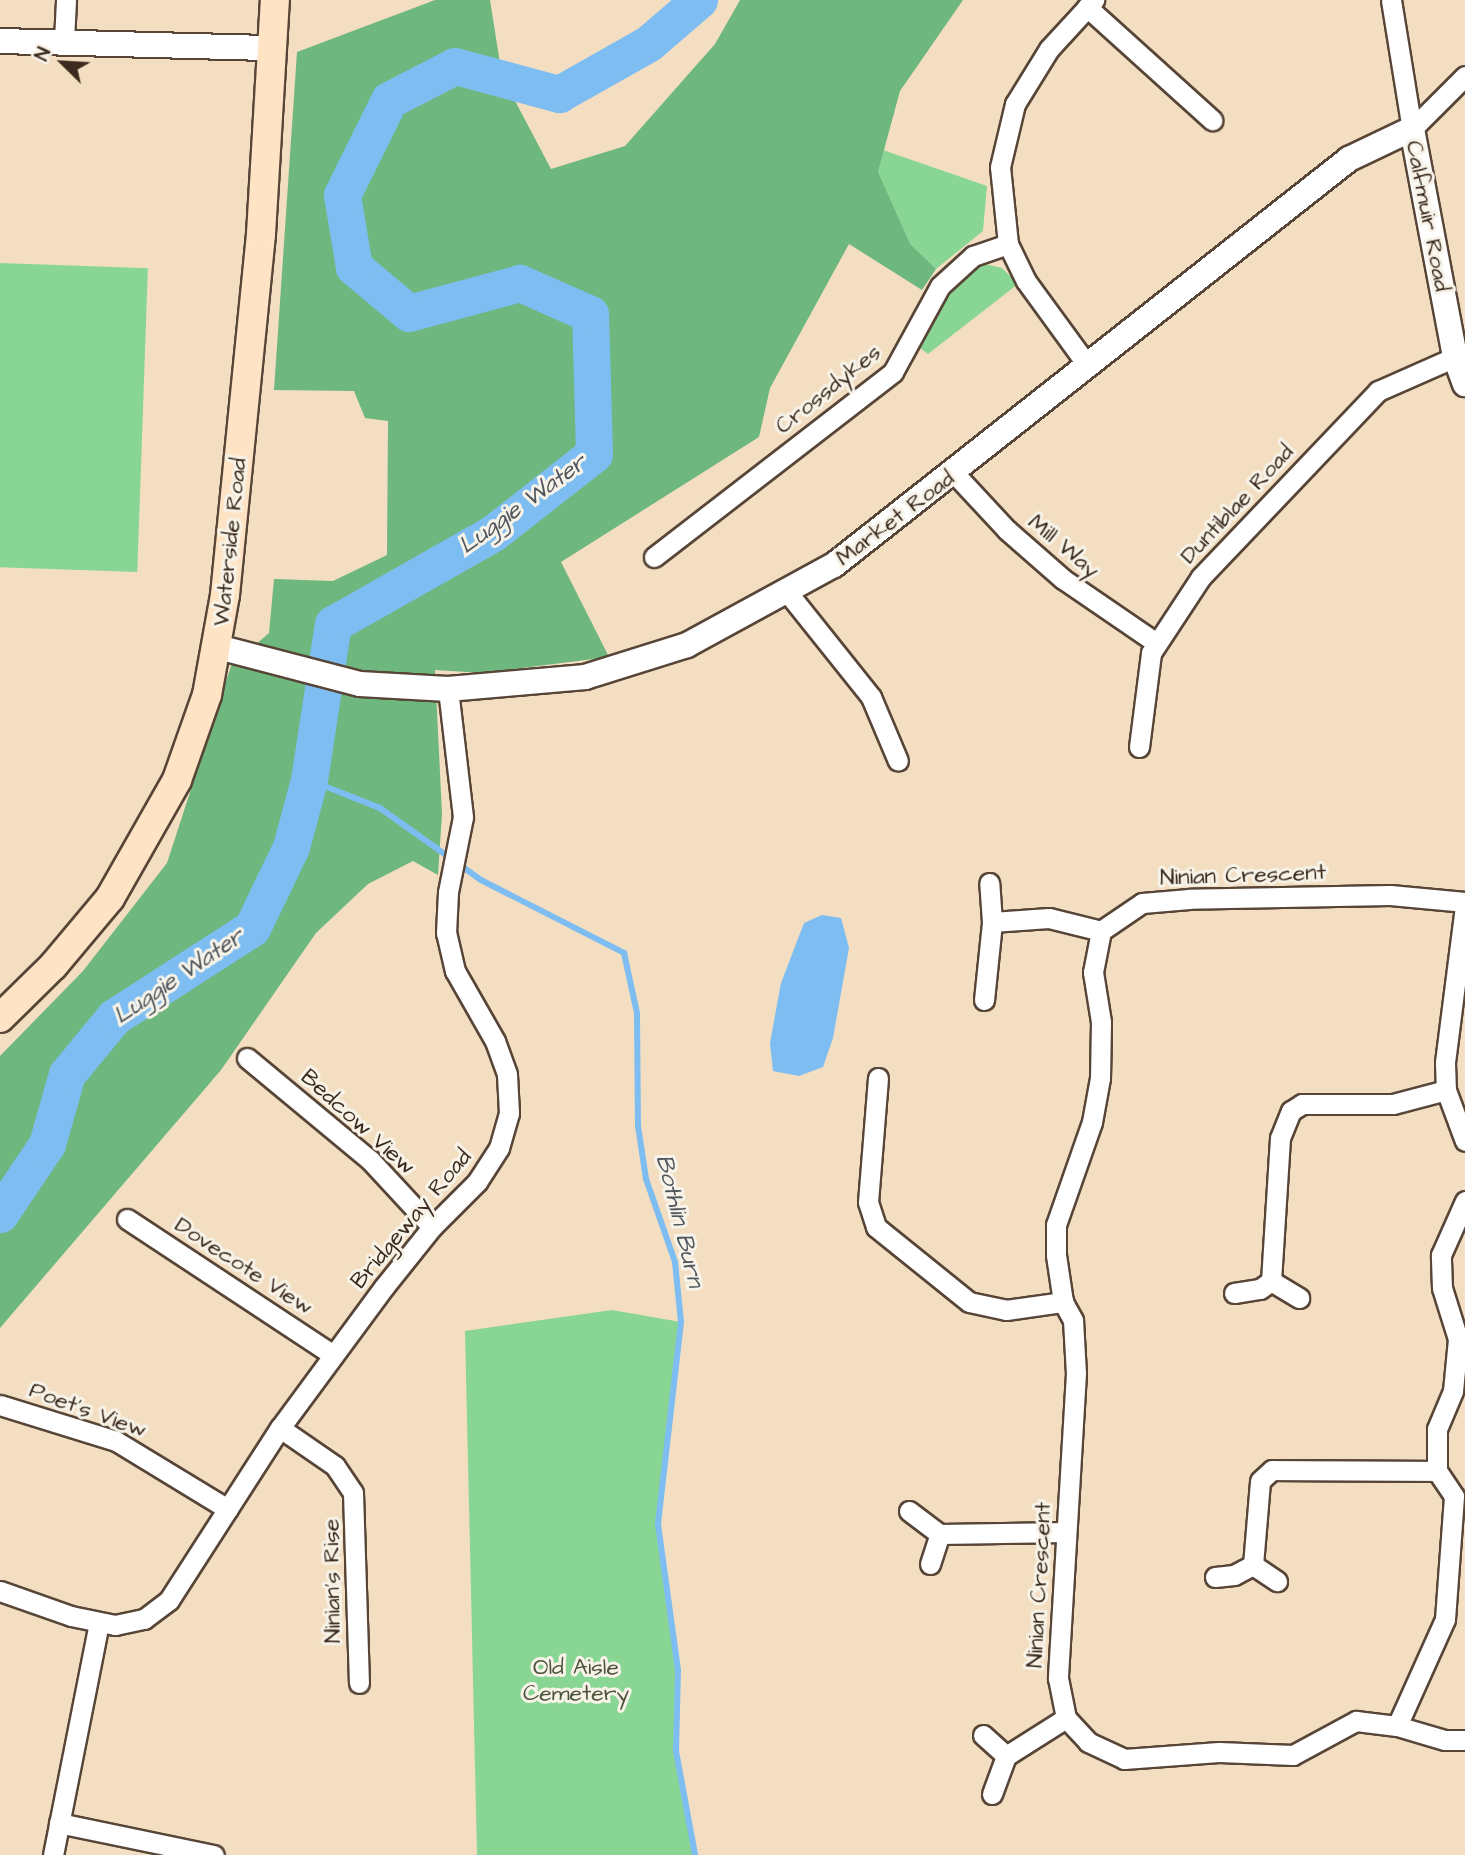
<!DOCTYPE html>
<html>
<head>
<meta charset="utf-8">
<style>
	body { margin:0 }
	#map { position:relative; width:1465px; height:1855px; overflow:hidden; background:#f3dec2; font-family:"Architects Daughter",sans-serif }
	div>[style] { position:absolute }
	.green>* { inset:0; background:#89d694; transform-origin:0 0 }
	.forest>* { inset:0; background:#6eb77e }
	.water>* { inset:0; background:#7dbdf1 }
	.stream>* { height:6px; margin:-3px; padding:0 3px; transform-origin:3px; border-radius:3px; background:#7dbdf1 }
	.river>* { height:37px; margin:-18.5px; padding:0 18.5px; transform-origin:18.5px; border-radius:18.5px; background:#7dbdf1 }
	.roads { filter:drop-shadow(2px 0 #574537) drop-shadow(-2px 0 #574537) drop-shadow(0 2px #574537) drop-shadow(0 -2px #574537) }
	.minor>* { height:19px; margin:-9.5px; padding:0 9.5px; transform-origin:9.5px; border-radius:9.5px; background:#fff }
	.tertiary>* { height:24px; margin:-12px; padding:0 12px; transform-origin:12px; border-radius:12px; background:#fff }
	.secondary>* { height:28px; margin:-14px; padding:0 14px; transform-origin:14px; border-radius:14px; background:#fee4c5 }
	span { translate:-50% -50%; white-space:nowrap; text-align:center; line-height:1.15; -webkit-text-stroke:6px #f7f3e8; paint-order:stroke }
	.street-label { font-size:23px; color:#3b2a1e }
	.park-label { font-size:23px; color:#4e553c }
	.water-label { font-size:24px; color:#4f565d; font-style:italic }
	.north { position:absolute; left:28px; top:28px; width:70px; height:70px; -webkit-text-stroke:5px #f7f3e8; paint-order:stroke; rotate:294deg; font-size:19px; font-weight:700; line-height:28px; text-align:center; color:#3b2a1e }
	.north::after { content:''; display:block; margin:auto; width:24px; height:32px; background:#3b2a1e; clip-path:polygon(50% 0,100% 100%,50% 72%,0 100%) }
</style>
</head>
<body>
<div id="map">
	<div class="green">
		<div style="clip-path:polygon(883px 150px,987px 186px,983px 231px,936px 269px,910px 245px,893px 213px,878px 172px)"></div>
		<div style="left:0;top:263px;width:148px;height:304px;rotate:2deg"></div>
		<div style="clip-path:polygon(985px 264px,1002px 268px,1018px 284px,928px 354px,920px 348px,947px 293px,970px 269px)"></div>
		<div style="clip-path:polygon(612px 1310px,681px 1322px,658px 1524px,678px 1670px,676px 1751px,695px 1855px,477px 1855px,465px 1331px)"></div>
	</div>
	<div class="forest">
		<div style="clip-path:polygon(435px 0,490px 0,502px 76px,551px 169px,625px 146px,715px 44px,740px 0,963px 0,900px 91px,878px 172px,910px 244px,936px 269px,922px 290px,849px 244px,770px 388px,759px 437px,561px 562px,609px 657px,483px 673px,435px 670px,442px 814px,438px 875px,413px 861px,368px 884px,316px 933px,221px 1070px,0 1328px,0 1056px,83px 971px,167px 863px,231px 666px,269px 633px,274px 579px,333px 581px,387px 555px,388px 421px,365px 418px,354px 391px,274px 390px,297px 52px)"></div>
	</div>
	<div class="water">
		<div style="clip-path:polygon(822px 915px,841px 918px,849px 948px,833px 1038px,823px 1067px,799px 1076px,773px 1071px,770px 1043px,781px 983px,804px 923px)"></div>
	</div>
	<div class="stream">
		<div style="left:309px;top:780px;width:76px;rotate:21.5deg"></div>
		<div style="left:380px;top:808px;width:124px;rotate:35.5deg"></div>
		<div style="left:481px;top:880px;width:161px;rotate:27deg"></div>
		<div style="left:624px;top:953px;width:61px;rotate:77.8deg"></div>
		<div style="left:637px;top:1013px;width:113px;rotate:89.5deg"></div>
		<div style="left:638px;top:1126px;width:54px;rotate:81.4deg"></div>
		<div style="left:646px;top:1179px;width:88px;rotate:70.7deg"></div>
		<div style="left:675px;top:1262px;width:60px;rotate:84.3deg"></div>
		<div style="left:681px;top:1322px;width:203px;rotate:96.5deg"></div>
		<div style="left:658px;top:1524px;width:147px;rotate:82.2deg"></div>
		<div style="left:678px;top:1670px;width:81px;rotate:91.4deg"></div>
		<div style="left:676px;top:1751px;width:106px;rotate:79.6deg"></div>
	</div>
	<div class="river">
		<div style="left:0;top:1214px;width:84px;rotate:-56.1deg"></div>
		<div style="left:47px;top:1144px;width:73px;rotate:-74.1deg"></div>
		<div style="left:67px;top:1074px;width:74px;rotate:-50.5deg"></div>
		<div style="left:114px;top:1017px;width:164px;rotate:-32.8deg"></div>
		<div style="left:252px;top:928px;width:90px;rotate:-64.3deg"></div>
		<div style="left:291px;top:847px;width:69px;rotate:-75deg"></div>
		<div style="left:309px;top:780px;width:158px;rotate:-81.3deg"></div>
		<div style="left:333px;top:624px;width:184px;rotate:-29.6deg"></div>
		<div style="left:493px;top:533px;width:128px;rotate:-38deg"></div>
		<div style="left:594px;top:454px;width:140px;rotate:-91.6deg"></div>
		<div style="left:590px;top:314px;width:77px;rotate:-156.1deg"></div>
		<div style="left:520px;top:283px;width:115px;rotate:164.9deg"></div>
		<div style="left:409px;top:313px;width:72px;rotate:-140.1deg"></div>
		<div style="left:354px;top:267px;width:73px;rotate:-99.5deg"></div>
		<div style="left:342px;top:195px;width:106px;rotate:-63.7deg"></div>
		<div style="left:389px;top:100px;width:74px;rotate:-27.3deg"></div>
		<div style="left:455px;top:66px;width:108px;rotate:15.1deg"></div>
		<div style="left:559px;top:94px;width:103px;rotate:-29.5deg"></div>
		<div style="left:649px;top:43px;width:66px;rotate:-40.7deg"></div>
	</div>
	<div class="roads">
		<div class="minor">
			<div style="left:1391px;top:0;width:131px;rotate:80.8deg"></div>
			<div style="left:1412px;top:129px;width:75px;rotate:-45deg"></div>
			<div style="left:1087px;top:7px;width:169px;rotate:42.1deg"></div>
			<div style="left:64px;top:40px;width:40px;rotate:-87.1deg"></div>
			<div style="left:1008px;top:244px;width:41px;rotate:64.1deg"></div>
			<div style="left:1026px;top:281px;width:105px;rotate:53.9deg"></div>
			<div style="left:954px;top:473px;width:78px;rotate:47.1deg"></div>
			<div style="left:1007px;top:530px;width:74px;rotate:41.2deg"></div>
			<div style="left:1063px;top:579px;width:112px;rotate:34.4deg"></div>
			<div style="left:654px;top:557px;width:302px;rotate:-37.7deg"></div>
			<div style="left:893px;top:372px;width:98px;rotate:-61.3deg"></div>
			<div style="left:940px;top:286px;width:45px;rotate:-42.3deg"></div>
			<div style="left:973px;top:256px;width:37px;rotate:-19deg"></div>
			<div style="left:1008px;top:244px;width:77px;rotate:-95.9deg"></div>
			<div style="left:1000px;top:167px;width:65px;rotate:-76.6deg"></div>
			<div style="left:1015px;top:104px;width:65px;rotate:-58.3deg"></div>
			<div style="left:1049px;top:49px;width:67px;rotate:-47.4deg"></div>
			<div style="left:788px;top:593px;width:133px;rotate:51.4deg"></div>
			<div style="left:871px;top:697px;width:69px;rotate:67.1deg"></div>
			<div style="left:1139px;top:747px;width:95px;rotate:-82.7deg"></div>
			<div style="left:1151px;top:653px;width:91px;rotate:-56.7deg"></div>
			<div style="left:1201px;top:577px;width:257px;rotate:-46.4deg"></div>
			<div style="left:1378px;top:391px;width:84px;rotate:-23.8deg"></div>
			<div style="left:1465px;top:902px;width:75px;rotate:-174.7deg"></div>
			<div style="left:1390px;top:895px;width:201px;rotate:178.9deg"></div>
			<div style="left:1189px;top:899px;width:47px;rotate:175.1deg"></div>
			<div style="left:1142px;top:903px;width:50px;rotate:145.7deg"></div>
			<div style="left:1101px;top:931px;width:42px;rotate:101deg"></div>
			<div style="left:1093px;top:972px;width:51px;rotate:80.9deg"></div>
			<div style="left:1101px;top:1022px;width:56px;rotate:91deg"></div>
			<div style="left:1100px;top:1078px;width:45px;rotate:100.3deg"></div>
			<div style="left:1092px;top:1122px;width:109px;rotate:109.3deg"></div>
			<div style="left:1056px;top:1225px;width:30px;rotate:90deg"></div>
			<div style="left:1056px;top:1255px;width:48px;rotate:81.5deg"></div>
			<div style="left:1063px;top:1302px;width:21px;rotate:61deg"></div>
			<div style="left:1073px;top:1320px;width:53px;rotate:86.8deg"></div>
			<div style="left:1076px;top:1373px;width:306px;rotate:93.4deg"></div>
			<div style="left:1058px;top:1678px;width:41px;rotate:78.7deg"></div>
			<div style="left:1066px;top:1718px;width:33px;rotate:47deg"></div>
			<div style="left:1088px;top:1742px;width:40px;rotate:25deg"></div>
			<div style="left:1124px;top:1759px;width:95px;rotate:-4.2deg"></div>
			<div style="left:1219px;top:1752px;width:74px;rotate:2.3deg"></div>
			<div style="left:1293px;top:1755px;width:72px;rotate:-28.4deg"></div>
			<div style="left:1356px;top:1721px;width:41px;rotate:7deg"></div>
			<div style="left:1397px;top:1726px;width:50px;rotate:16.3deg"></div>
			<div style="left:1445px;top:1740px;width:20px"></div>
			<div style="left:1465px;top:906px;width:158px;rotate:97.3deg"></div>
			<div style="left:1445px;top:1063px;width:27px;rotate:88deg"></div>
			<div style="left:1446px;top:1090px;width:54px;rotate:69.6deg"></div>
			<div style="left:992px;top:922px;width:57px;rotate:-4deg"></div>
			<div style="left:1049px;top:918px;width:54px;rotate:14deg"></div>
			<div style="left:984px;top:1000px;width:78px;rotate:-84.1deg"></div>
			<div style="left:992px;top:922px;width:39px;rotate:-94deg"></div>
			<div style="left:247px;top:1058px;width:160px;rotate:39.7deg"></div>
			<div style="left:370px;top:1160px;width:91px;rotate:47.2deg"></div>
			<div style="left:878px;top:1078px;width:124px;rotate:94.6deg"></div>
			<div style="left:868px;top:1202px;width:26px;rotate:72deg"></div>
			<div style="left:876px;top:1227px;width:119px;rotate:38.9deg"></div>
			<div style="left:969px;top:1302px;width:38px;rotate:12deg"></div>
			<div style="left:1006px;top:1310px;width:58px;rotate:-8deg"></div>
			<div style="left:127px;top:1219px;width:247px;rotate:33.4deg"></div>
			<div style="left:1271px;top:1281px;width:33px;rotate:31deg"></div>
			<div style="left:1234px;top:1293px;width:26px;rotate:-9deg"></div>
			<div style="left:1260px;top:1289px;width:14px;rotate:-36deg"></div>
			<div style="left:1271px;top:1281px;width:143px;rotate:-86.4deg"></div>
			<div style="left:1280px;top:1138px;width:29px;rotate:-68deg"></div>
			<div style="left:1291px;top:1111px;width:13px;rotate:-32deg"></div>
			<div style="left:1302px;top:1104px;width:91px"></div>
			<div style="left:1393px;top:1104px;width:55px;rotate:-14.8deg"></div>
			<div style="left:0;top:1405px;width:121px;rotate:17.2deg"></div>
			<div style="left:116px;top:1441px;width:131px;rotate:31.3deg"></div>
			<div style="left:280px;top:1428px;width:67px;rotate:34.6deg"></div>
			<div style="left:335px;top:1466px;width:32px;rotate:56deg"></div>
			<div style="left:353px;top:1493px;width:190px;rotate:88.2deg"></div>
			<div style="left:909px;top:1511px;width:39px;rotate:37deg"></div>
			<div style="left:940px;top:1534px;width:126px;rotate:-0.9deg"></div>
			<div style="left:930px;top:1564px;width:32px;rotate:-72deg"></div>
			<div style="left:1253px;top:1565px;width:29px;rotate:34deg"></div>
			<div style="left:1215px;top:1577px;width:19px;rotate:-6deg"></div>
			<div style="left:1234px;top:1575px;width:21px;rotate:-28deg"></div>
			<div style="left:1253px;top:1565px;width:84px;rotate:-85.2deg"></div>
			<div style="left:1260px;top:1481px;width:16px;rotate:-43deg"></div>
			<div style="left:1272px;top:1470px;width:165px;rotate:0.3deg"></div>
			<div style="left:0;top:1591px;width:75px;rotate:19.4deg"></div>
			<div style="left:71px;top:1616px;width:45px;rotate:11.6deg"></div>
			<div style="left:115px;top:1625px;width:30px;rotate:-12deg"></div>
			<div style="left:144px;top:1619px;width:31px;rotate:-37deg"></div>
			<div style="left:169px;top:1600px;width:205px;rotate:-57.2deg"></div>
			<div style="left:280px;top:1428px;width:175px;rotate:-53.6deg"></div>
			<div style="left:384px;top:1287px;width:77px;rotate:-51.3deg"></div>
			<div style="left:432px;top:1227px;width:64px;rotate:-45deg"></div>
			<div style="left:477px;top:1182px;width:40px;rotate:-57.1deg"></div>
			<div style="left:499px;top:1148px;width:36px;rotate:-74deg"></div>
			<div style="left:509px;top:1113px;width:39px;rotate:-93deg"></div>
			<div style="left:507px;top:1074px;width:35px;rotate:-110deg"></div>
			<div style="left:495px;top:1041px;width:81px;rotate:-119.7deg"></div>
			<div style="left:455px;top:971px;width:39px;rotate:-103deg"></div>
			<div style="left:446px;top:933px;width:41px;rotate:-87.2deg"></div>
			<div style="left:448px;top:892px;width:76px;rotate:-78.7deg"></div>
			<div style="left:463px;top:817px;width:129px;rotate:-96.7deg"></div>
			<div style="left:1397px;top:1726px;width:117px;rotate:-65.8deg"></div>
			<div style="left:1445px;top:1619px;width:123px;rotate:-85.8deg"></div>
			<div style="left:1454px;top:1496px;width:30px;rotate:-124deg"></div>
			<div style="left:1437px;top:1471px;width:42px;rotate:-90deg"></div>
			<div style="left:1437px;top:1429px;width:41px;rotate:-67.2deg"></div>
			<div style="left:1453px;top:1391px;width:52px;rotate:-84.5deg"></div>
			<div style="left:1458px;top:1339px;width:53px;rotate:-107.4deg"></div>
			<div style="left:1442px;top:1288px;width:33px;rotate:-92deg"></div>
			<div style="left:1441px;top:1255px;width:59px;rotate:-66deg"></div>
			<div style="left:983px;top:1735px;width:31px;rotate:42deg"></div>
			<div style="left:992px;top:1794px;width:40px;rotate:-69.8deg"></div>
			<div style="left:1006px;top:1756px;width:71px;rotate:-32.3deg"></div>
			<div style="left:59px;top:1823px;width:158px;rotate:11.7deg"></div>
			<div style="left:53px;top:1855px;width:237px;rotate:-78.8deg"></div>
		</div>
		<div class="tertiary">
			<div style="left:0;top:41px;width:273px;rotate:1.5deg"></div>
			<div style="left:218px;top:647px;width:147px;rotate:14.6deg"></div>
			<div style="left:360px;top:684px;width:88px;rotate:3.3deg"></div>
			<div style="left:448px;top:689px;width:138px;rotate:-5deg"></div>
			<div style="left:585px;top:677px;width:107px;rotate:-17.4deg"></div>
			<div style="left:687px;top:645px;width:167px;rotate:-28.6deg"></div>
			<div style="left:834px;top:565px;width:656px;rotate:-38.25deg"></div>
			<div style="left:1349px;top:159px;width:70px;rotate:-25.5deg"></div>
			<div style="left:1412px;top:129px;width:232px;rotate:79.3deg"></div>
			<div style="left:1455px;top:357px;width:29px;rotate:70deg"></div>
		</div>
		<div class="secondary">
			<div style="left:0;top:1018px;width:74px;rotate:-44.5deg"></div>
			<div style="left:53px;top:966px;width:89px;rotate:-50deg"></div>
			<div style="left:110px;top:898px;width:136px;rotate:-60.4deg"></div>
			<div style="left:177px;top:780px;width:90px;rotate:-70.6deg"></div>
			<div style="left:207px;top:695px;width:102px;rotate:-79.8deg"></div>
			<div style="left:225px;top:595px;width:363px;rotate:-84.3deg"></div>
			<div style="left:261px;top:234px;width:234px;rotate:-86.6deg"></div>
		</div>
	</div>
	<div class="street-label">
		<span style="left:1428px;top:216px;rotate:79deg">Calfmuir Road</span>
		<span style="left:828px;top:389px;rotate:-39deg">Crossdykes</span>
		<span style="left:1237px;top:504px;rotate:-47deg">Duntiblae Road</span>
		<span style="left:895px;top:518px;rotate:-37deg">Market Road</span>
		<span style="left:230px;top:542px;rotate:-84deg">Waterside Road</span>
		<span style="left:1064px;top:546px;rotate:40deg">Mill Way</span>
		<span style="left:1243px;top:875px;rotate:-2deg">Ninian Crescent</span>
		<span style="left:358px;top:1122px;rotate:42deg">Bedcow View</span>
		<span style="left:411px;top:1219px;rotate:-50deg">Bridgeway Road</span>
		<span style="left:244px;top:1266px;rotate:33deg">Dovecote View</span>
		<span style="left:88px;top:1410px;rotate:20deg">Poet's View</span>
		<span style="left:332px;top:1581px;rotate:-91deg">Ninian's Rise</span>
		<span style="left:1039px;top:1585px;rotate:-87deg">Ninian Crescent</span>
	</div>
	<div class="park-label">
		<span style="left:576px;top:1680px">Old Aisle<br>Cemetery</span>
	</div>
	<div class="water-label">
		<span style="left:523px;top:505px;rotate:-36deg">Luggie Water</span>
		<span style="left:179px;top:977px;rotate:-34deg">Luggie Water</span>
		<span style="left:679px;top:1221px;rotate:76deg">Bothlin Burn</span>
	</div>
	<div class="north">N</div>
</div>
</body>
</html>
